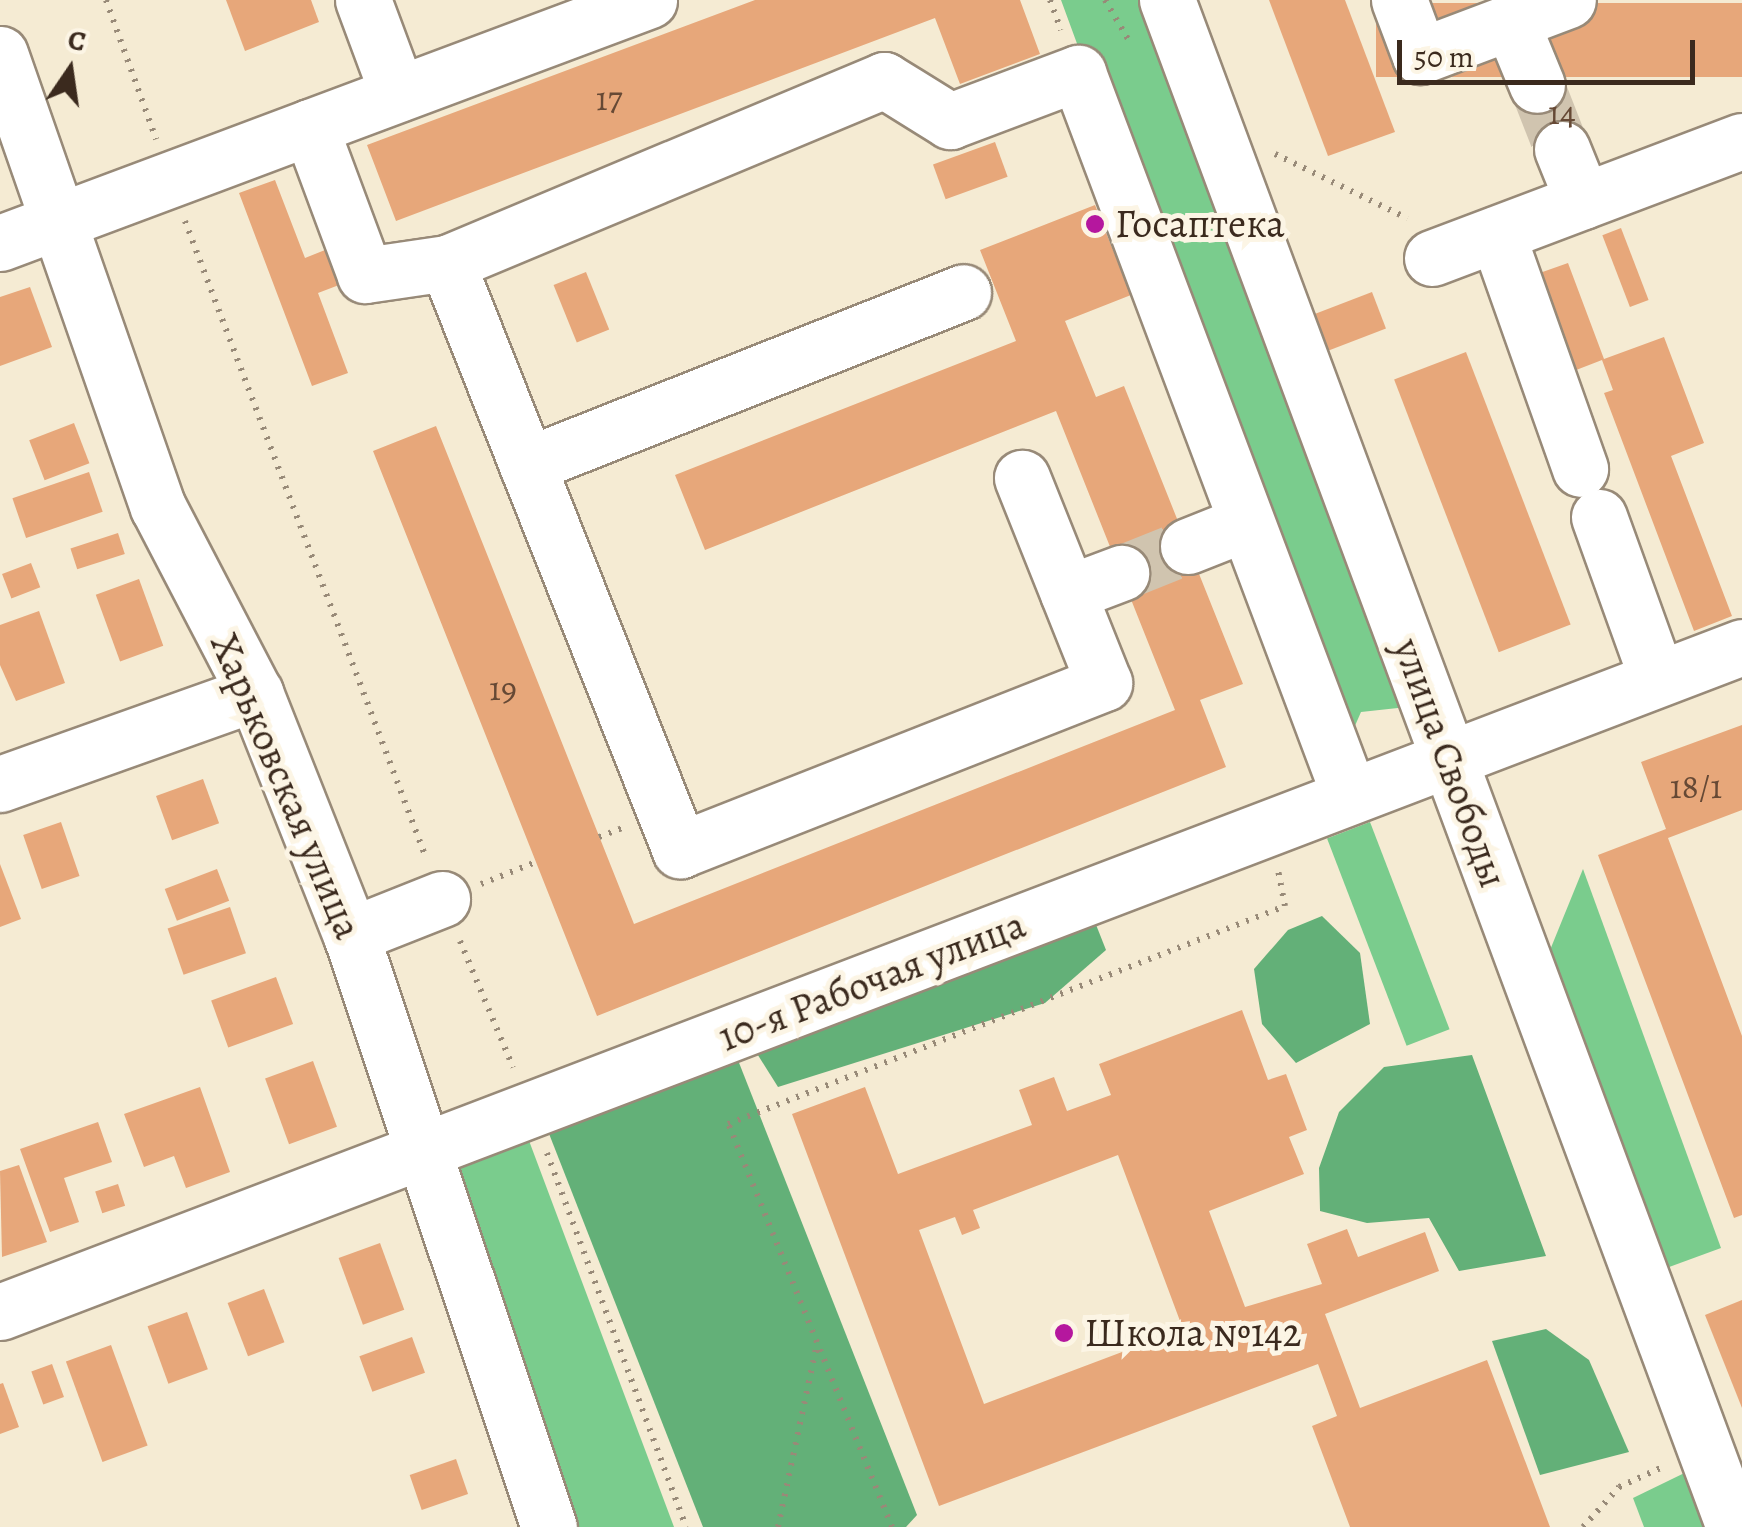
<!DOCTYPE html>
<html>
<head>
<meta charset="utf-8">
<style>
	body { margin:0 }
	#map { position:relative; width:1742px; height:1527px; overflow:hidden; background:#f5ebd3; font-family:Alegreya,serif }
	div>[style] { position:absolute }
	.green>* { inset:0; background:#7acc8d; transform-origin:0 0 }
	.forest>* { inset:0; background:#63b078 }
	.building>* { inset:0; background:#e7a77a; transform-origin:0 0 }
	.minor-tunnel>* { height:55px; margin-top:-27.5px; transform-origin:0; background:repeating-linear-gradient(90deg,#d0c4af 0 55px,transparent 0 83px) }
	.path>* { height:6px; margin-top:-3px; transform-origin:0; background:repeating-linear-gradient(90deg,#988a78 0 2.5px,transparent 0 10.5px) }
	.roads { filter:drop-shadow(2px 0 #988a78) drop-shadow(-2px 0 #988a78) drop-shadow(0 2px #988a78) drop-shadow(0 -2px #988a78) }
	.minor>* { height:55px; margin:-27.5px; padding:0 27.5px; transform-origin:27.5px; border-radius:27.5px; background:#fff }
	.dots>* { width:28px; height:28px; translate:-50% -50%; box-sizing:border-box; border:5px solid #fcf5e5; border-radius:50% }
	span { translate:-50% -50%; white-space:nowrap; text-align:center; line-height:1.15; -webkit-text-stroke:10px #fcf5e5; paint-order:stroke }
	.number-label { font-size:35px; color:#664935 }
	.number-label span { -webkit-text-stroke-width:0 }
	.poi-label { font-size:40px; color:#3b2a1e }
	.left { translate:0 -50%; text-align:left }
	.street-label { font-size:40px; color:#3b2a1e }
	.north { position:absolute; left:20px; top:20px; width:100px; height:100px; -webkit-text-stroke:8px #fcf5e5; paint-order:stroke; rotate:13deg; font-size:28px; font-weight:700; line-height:40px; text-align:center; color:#3b2a1e }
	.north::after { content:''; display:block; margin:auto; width:35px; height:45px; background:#3b2a1e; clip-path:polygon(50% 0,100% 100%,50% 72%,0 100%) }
	.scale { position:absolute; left:1397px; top:40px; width:298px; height:45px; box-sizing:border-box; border:5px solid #3b2a1e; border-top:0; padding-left:12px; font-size:30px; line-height:35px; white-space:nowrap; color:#3b2a1e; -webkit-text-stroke:8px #fcf5e5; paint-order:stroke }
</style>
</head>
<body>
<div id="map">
	<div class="green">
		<div style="clip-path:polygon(1061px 0,1146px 0,1407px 707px,1361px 712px,1340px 760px)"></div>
		<div style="left:1370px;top:822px;width:222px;height:46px;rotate:69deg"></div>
		<div style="clip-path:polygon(1583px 869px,1721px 1248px,1661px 1270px,1548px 955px)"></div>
		<div style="clip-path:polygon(525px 1130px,674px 1527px,566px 1527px,439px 1164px)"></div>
		<div style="clip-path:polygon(1705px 1463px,1723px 1527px,1644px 1527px,1633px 1498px)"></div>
	</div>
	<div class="forest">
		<div style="clip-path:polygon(1091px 912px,1106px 950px,1045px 1003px,778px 1087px,751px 1044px)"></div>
		<div style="clip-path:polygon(1322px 916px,1360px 953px,1370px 1024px,1296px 1063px,1262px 1024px,1254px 969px,1288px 930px)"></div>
		<div style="clip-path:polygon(734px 1050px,917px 1515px,906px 1527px,703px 1527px,546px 1126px)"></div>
		<div style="clip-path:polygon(1472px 1055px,1546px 1256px,1459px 1271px,1429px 1218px,1367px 1223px,1320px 1211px,1319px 1168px,1339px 1112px,1384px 1067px)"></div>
		<div style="clip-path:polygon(1546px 1329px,1589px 1360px,1629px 1452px,1540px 1475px,1492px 1341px)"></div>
	</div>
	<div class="building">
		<div style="clip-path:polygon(226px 0,311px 0,319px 22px,245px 51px)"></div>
		<div style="clip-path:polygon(755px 0,1020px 0,1040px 54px,960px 84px,935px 18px,396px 221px,367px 145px)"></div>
		<div style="clip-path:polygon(1269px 0,1345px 0,1395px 132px,1328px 156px)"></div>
		<div style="left:1742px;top:3px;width:74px;height:366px;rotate:90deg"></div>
		<div style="left:995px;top:142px;width:37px;height:66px;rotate:70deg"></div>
		<div style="clip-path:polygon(275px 180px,305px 258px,325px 250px,339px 285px,318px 293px,348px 373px,312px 386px,239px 193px)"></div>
		<div style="clip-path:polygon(1095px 205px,1131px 295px,1065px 321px,1096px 397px,1124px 386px,1243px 684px,1200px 700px,1226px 767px,597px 1016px,373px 451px,436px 426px,634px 924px,1175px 710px,1056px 411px,705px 550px,675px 475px,1016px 341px,980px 250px)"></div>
		<div style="left:1621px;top:228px;width:77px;height:20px;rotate:69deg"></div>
		<div style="clip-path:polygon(1568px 263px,1604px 359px,1664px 337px,1704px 443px,1671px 456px,1732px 616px,1694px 631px,1604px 393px,1613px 390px,1602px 360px,1571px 372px,1534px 275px)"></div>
		<div style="left:586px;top:272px;width:62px;height:35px;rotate:68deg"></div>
		<div style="clip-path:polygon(30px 287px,52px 347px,0 366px,0 297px)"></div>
		<div style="left:1372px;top:292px;width:39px;height:69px;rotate:69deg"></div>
		<div style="left:1466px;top:352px;width:292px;height:77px;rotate:69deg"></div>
		<div style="left:74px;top:423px;width:43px;height:48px;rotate:69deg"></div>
		<div style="left:89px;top:472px;width:42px;height:81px;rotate:71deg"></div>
		<div style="left:118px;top:533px;width:22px;height:50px;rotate:72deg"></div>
		<div style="left:31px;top:563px;width:26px;height:31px;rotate:69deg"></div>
		<div style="left:139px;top:579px;width:71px;height:46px;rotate:70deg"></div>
		<div style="clip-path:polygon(39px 611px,65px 683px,16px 701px,0 665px,0 625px)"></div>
		<div style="clip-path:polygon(1742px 725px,1742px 810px,1668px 838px,1742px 1036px,1742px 1215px,1734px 1218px,1598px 855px,1666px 829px,1641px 762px)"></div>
		<div style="left:203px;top:779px;width:47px;height:50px;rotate:70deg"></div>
		<div style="left:61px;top:822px;width:57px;height:40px;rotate:71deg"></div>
		<div style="clip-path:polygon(0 864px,21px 919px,0 927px)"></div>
		<div style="left:217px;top:869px;width:34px;height:56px;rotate:69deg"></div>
		<div style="left:230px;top:907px;width:49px;height:66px;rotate:71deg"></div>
		<div style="left:276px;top:977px;width:50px;height:69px;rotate:70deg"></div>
		<div style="clip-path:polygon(evenodd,1242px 1010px,1268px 1080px,1286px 1074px,1307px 1130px,1289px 1137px,1304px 1174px,1209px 1211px,1245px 1307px,1322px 1284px,1307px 1244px,1347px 1229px,1358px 1257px,1425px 1232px,1439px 1271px,1325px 1314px,1360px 1408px,1487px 1360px,1550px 1527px,1350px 1527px,1312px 1426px,1337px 1416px,1318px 1364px,939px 1506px,792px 1114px,865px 1087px,898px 1174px,1032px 1125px,1019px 1090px,1054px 1077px,1067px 1111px,1111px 1095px,1099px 1064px,1242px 1010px,1118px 1155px,1183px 1329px,984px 1404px,919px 1230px,955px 1217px,962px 1235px,980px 1228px,973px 1210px,1118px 1155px)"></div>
		<div style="left:313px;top:1061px;width:70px;height:51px;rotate:70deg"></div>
		<div style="clip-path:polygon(200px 1087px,230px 1172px,186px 1188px,174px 1156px,144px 1167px,124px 1114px)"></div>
		<div style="clip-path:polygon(98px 1122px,112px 1162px,64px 1178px,79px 1222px,50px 1232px,20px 1149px)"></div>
		<div style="clip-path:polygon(19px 1165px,47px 1242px,2px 1257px,0 1171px)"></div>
		<div style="left:118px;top:1184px;width:23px;height:24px;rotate:72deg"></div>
		<div style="left:380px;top:1243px;width:71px;height:44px;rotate:70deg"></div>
		<div style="left:264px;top:1289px;width:57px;height:39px;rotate:69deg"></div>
		<div style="clip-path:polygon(1742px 1300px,1742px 1408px,1705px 1315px)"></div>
		<div style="left:187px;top:1312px;width:61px;height:42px;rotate:70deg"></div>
		<div style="left:412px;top:1337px;width:38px;height:56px;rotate:70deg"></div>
		<div style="left:111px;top:1345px;width:107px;height:48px;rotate:70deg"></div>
		<div style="left:52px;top:1364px;width:35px;height:22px;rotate:70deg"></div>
		<div style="clip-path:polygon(3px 1383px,19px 1427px,0 1434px,0 1384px)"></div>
		<div style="left:456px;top:1459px;width:37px;height:49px;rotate:71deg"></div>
	</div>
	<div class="minor-tunnel">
		<div style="left:1537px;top:85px;width:69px;rotate:68.7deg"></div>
		<div style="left:1121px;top:573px;width:72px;rotate:-21.9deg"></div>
	</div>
	<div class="path">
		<div style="left:106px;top:0;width:148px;rotate:70.2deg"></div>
		<div style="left:1050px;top:0;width:32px;rotate:70deg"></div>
		<div style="left:1105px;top:0;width:45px;rotate:59.5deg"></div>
		<div style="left:1275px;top:154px;width:147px;rotate:25.9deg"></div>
		<div style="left:185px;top:221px;width:678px;rotate:69.27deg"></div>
		<div style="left:599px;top:837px;width:25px;rotate:-21deg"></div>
		<div style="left:481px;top:884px;width:59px;rotate:-21.8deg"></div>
		<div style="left:460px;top:941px;width:137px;rotate:67.2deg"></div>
		<div style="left:547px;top:1153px;width:399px;rotate:69.6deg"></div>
		<div style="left:778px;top:1527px;width:188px;rotate:-78deg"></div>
		<div style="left:892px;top:1527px;width:435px;rotate:-112.1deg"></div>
		<div style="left:728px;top:1124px;width:598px;rotate:-21.37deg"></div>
		<div style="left:1285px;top:906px;width:36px;rotate:-101deg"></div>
		<div style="left:1583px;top:1527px;width:54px;rotate:-48deg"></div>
		<div style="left:1619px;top:1487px;width:51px;rotate:-24.5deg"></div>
	</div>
	<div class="roads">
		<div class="minor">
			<div style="left:363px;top:0;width:100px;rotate:69.6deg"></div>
			<div style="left:1167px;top:0;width:1629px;rotate:69.63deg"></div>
			<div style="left:1399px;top:0;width:60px;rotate:69.4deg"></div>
			<div style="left:1420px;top:56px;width:158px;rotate:-20.7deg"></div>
			<div style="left:1511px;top:22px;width:68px;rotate:67.6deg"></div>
			<div style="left:0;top:54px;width:480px;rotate:70.8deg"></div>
			<div style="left:158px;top:507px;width:210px;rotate:62.5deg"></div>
			<div style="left:255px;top:693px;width:260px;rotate:68.4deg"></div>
			<div style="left:351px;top:935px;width:624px;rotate:71.51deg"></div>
			<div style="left:310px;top:127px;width:362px;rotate:-20.5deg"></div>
			<div style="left:1562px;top:149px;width:56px;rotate:68deg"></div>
			<div style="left:1497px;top:234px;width:249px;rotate:70.5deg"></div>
			<div style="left:0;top:243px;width:331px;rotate:-20.5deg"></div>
			<div style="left:310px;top:127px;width:158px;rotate:69.6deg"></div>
			<div style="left:365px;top:275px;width:83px;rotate:-8.3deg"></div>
			<div style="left:447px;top:263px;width:474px;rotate:-22.7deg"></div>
			<div style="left:884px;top:80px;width:78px;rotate:31.8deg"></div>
			<div style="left:950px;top:121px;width:137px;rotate:-20.6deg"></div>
			<div style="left:1078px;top:73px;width:770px;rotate:69.4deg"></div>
			<div style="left:1432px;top:258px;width:331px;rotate:-20.7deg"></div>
			<div style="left:447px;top:263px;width:632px;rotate:68.35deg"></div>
			<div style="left:680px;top:850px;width:456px;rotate:-21.5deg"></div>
			<div style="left:1104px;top:683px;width:221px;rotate:-111.8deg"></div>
			<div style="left:527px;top:465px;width:469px;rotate:-21.6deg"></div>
			<div style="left:1599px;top:517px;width:171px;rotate:70.2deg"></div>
			<div style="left:1188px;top:546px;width:62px;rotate:-21.6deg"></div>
			<div style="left:1068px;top:593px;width:57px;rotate:-20.7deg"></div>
			<div style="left:0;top:784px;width:271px;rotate:-19.6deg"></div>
			<div style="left:351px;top:935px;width:98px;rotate:-21.6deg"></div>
			<div style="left:0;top:1312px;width:1865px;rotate:-20.89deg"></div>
		</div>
	</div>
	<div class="dots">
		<div style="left:1095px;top:224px;background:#b5179e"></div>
		<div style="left:1064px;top:1333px;background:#b5179e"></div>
	</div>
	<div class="number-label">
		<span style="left:609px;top:98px">17</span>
		<span style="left:1562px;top:112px">14</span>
		<span style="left:503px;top:688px">19</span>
		<span style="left:1696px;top:786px">18/1</span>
	</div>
	<div class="poi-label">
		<span class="left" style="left:1115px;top:224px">Госаптека</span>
		<span class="left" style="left:1084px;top:1333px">Школа №142</span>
	</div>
	<div class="street-label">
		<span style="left:1450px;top:763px;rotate:70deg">улица Свободы</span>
		<span style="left:286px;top:786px;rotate:67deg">Харьковская улица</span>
		<span style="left:872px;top:981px;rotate:-21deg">10-я Рабочая улица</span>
	</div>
	<div class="north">С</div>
	<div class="scale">50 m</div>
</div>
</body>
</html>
